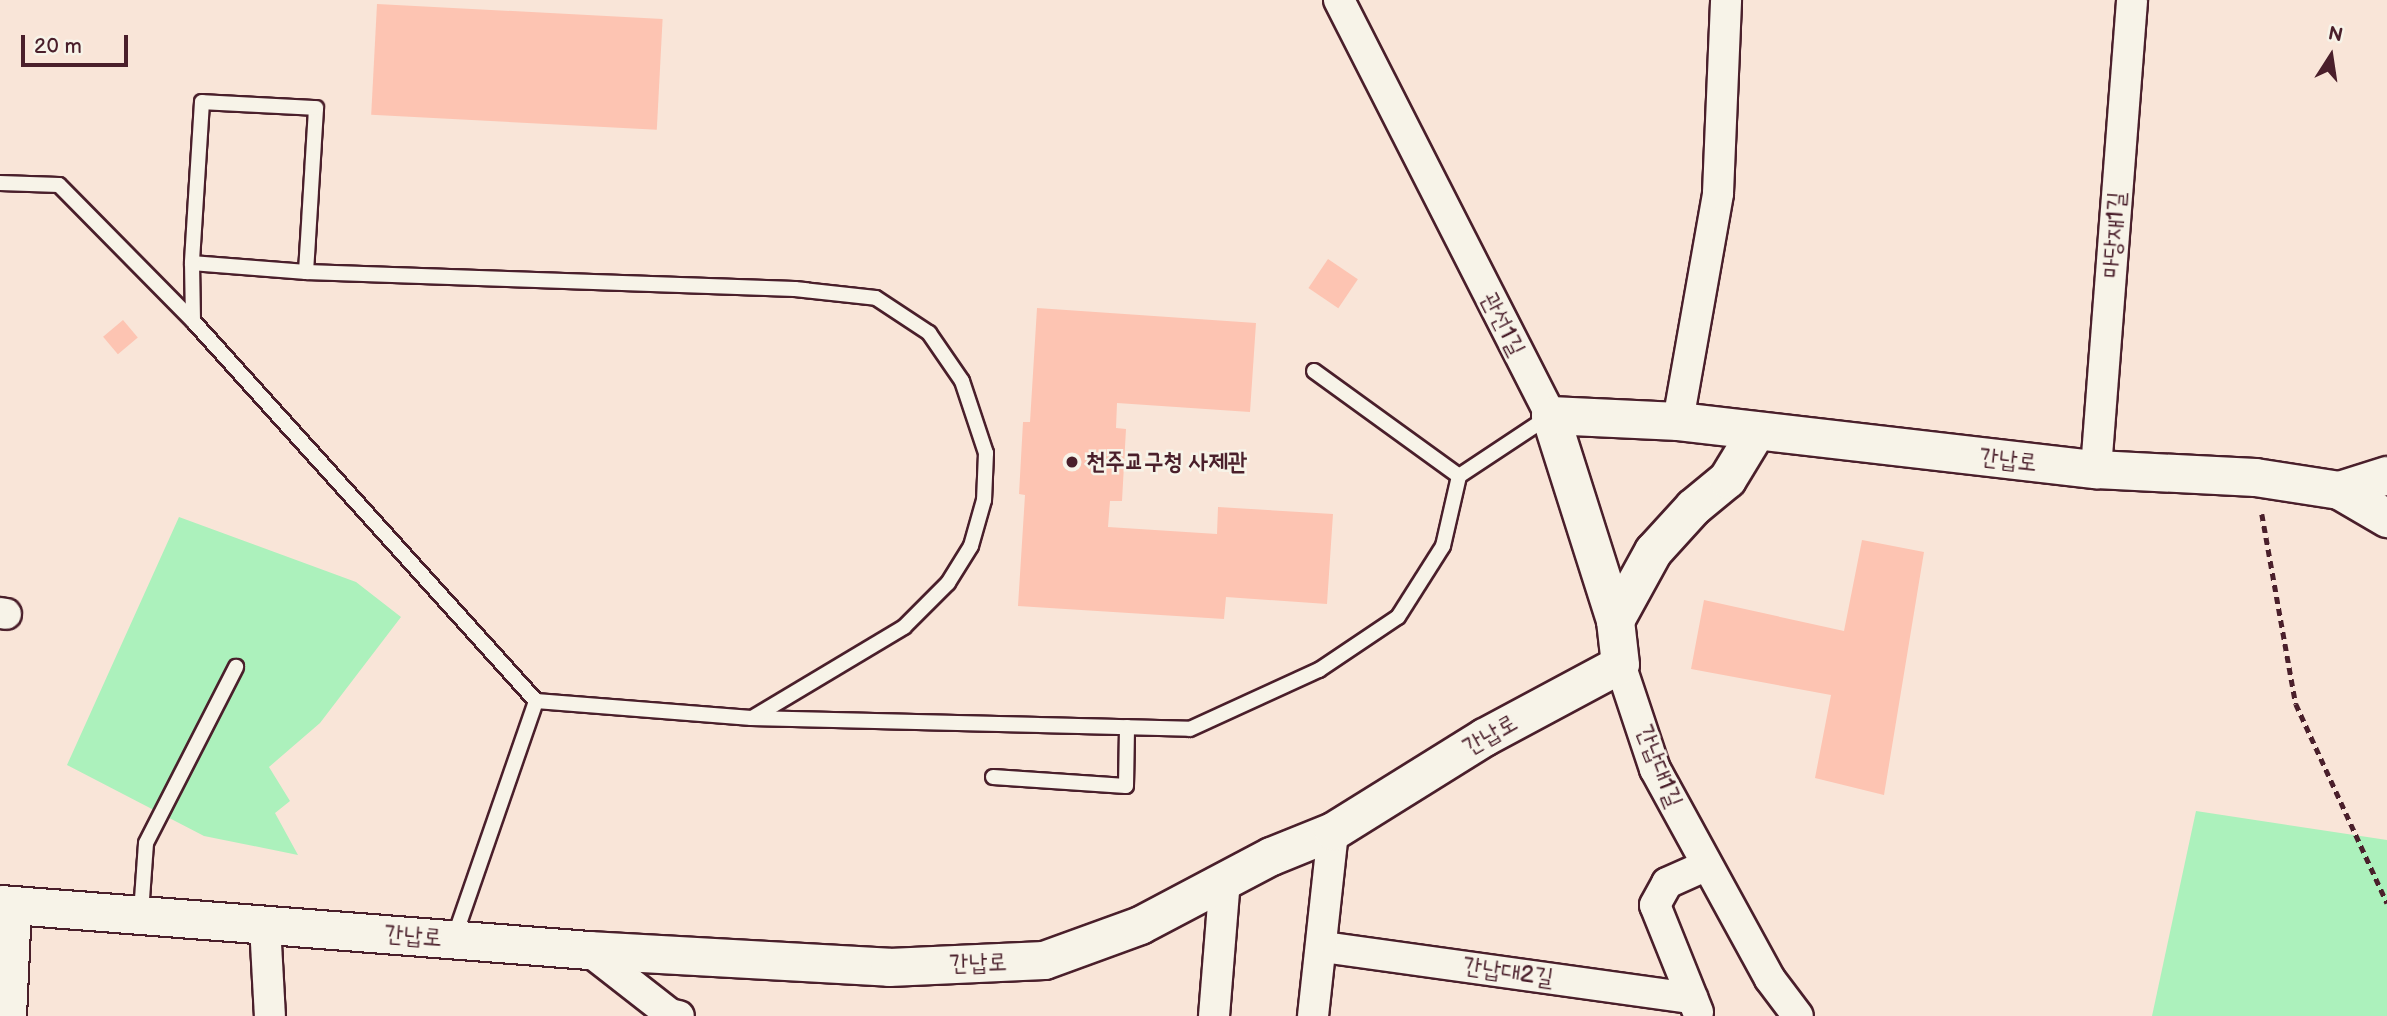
<!DOCTYPE html>
<html>
<head>
<meta charset="utf-8">
<style>
	body { margin:0 }
	#map { position:relative; width:2387px; height:1016px; overflow:hidden; background:#f9e5d8; font-family:"Balsamiq Sans","Poor Story",sans-serif }
	div>[style] { position:absolute }
	.green>* { inset:0; background:#acf1bc }
	.building>* { inset:0; background:#fdc4b2; transform-origin:0 0 }
	.path>* { height:4.5px; margin-top:-2.25px; transform-origin:0; background:repeating-linear-gradient(90deg,#4a1f2b 0 7px,transparent 0 12px) }
	.roads { filter:drop-shadow(2px 0 #4a1f2b) drop-shadow(-2px 0 #4a1f2b) drop-shadow(0 2px #4a1f2b) drop-shadow(0 -2px #4a1f2b) }
	.service>* { height:14px; margin:-7px; padding:0 7px; transform-origin:7px; border-radius:7px; background:#f7f3e8 }
	.minor>* { height:30px; margin:-15px; padding:0 15px; transform-origin:15px; border-radius:15px; background:#f7f3e8 }
	.tertiary>* { height:37px; margin:-18.5px; padding:0 18.5px; transform-origin:18.5px; border-radius:18.5px; background:#f7f3e8 }
	.dots>* { width:19px; height:19px; translate:-50% -50%; box-sizing:border-box; border:4px solid #f7f3e8; border-radius:50% }
	span { translate:-50% -50%; white-space:nowrap; text-align:center; line-height:1.15; -webkit-text-stroke:5px #f7f3e8; paint-order:stroke }
	.street-label { font-size:24px; color:#4a1f2b }
	.poi-label { font-size:24px; color:#4a1f2b; font-weight:700 }
	.left { translate:0 -50%; text-align:left }
	.north { position:absolute; left:2296px; top:21px; width:70px; height:70px; -webkit-text-stroke:5px #f7f3e8; paint-order:stroke; rotate:12deg; font-size:19px; font-weight:700; line-height:28px; text-align:center; color:#4a1f2b }
	.north::after { content:''; display:block; margin:auto; width:24px; height:32px; background:#4a1f2b; clip-path:polygon(50% 0,100% 100%,50% 72%,0 100%) }
	.scale { position:absolute; left:21px; top:35px; width:107px; height:32px; box-sizing:border-box; border:4px solid #4a1f2b; border-top:0; padding-left:9px; font-size:21px; line-height:24px; white-space:nowrap; color:#4a1f2b; -webkit-text-stroke:5px #f7f3e8; paint-order:stroke }
</style>
</head>
<body>
<div id="map">
	<div class="green">
		<div style="clip-path:polygon(179px 517px,356px 582px,401px 617px,320px 723px,269px 767px,290px 801px,275px 813px,298px 855px,204px 836px,67px 765px)"></div>
		<div style="clip-path:polygon(2196px 811px,2387px 840px,2387px 1016px,2152px 1016px)"></div>
	</div>
	<div class="building">
		<div style="left:377px;top:4px;width:286px;height:111px;rotate:3deg"></div>
		<div style="left:1328px;top:259px;width:36px;height:35px;rotate:34deg"></div>
		<div style="clip-path:polygon(1037px 308px,1256px 323px,1250px 412px,1117px 403px,1116px 428px,1126px 429px,1122px 501px,1110px 501px,1108px 527px,1217px 534px,1218px 507px,1333px 514px,1327px 604px,1226px 597px,1224px 619px,1018px 606px,1025px 495px,1019px 494px,1023px 422px,1030px 422px)"></div>
		<div style="left:123px;top:320px;width:23px;height:26px;rotate:50deg"></div>
		<div style="clip-path:polygon(1862px 540px,1924px 552px,1884px 795px,1815px 778px,1831px 695px,1691px 669px,1704px 600px,1844px 631px)"></div>
	</div>
	<div class="path">
		<div style="left:2262px;top:514px;width:193px;rotate:79.9deg"></div>
		<div style="left:2296px;top:704px;width:219px;rotate:65.4deg"></div>
	</div>
	<div class="roads">
		<div class="service">
			<div style="left:0;top:183px;width:59px;rotate:1.9deg"></div>
			<div style="left:59px;top:185px;width:191px;rotate:45.4deg"></div>
			<div style="left:193px;top:321px;width:512px;rotate:47.93deg"></div>
			<div style="left:536px;top:701px;width:216px;rotate:4.5deg"></div>
			<div style="left:751px;top:718px;width:439px;rotate:1.4deg"></div>
			<div style="left:1190px;top:729px;width:142px;rotate:-24.6deg"></div>
			<div style="left:1319px;top:670px;width:95px;rotate:-33.9deg"></div>
			<div style="left:1398px;top:617px;width:84px;rotate:-57.6deg"></div>
			<div style="left:1443px;top:546px;width:72px;rotate:-77.1deg"></div>
			<div style="left:1459px;top:476px;width:107px;rotate:-33.5deg"></div>
			<div style="left:192px;top:263px;width:114px;rotate:4.5deg"></div>
			<div style="left:306px;top:272px;width:164px;rotate:-86.5deg"></div>
			<div style="left:316px;top:108px;width:114px;rotate:-177deg"></div>
			<div style="left:202px;top:102px;width:161px;rotate:93.6deg"></div>
			<div style="left:192px;top:263px;width:58px;rotate:89deg"></div>
			<div style="left:306px;top:272px;width:489px;rotate:2deg"></div>
			<div style="left:795px;top:289px;width:81px;rotate:6.3deg"></div>
			<div style="left:876px;top:298px;width:64px;rotate:33.4deg"></div>
			<div style="left:929px;top:333px;width:58px;rotate:55.5deg"></div>
			<div style="left:962px;top:381px;width:76px;rotate:71.6deg"></div>
			<div style="left:986px;top:453px;width:47px;rotate:92.4deg"></div>
			<div style="left:984px;top:500px;width:48px;rotate:105.8deg"></div>
			<div style="left:971px;top:546px;width:44px;rotate:121.9deg"></div>
			<div style="left:948px;top:583px;width:62px;rotate:135deg"></div>
			<div style="left:904px;top:627px;width:174px;rotate:149.1deg"></div>
			<div style="left:1314px;top:371px;width:179px;rotate:35.9deg"></div>
			<div style="left:993px;top:777px;width:133px;rotate:3.9deg"></div>
			<div style="left:1126px;top:786px;width:59px;rotate:-89deg"></div>
			<div style="left:141px;top:913px;width:70px;rotate:-85.9deg"></div>
			<div style="left:146px;top:843px;width:198px;rotate:-62.9deg"></div>
			<div style="left:454px;top:938px;width:251px;rotate:-70.9deg"></div>
		</div>
		<div class="minor">
			<div style="left:1339px;top:0;width:466px;rotate:63deg"></div>
			<div style="left:1678px;top:421px;width:231px;rotate:-80deg"></div>
			<div style="left:1718px;top:193px;width:193px;rotate:-87.6deg"></div>
			<div style="left:2096px;top:469px;width:470px;rotate:-85.6deg"></div>
			<div style="left:0;top:613px;width:6px;rotate:9deg"></div>
			<div style="left:1620px;top:664px;width:111px;rotate:71.6deg"></div>
			<div style="left:1655px;top:769px;width:239px;rotate:61.3deg"></div>
			<div style="left:1770px;top:979px;width:46px;rotate:52.9deg"></div>
			<div style="left:265px;top:925px;width:91px;rotate:86.9deg"></div>
			<div style="left:1323px;top:947px;width:373px;rotate:7.9deg"></div>
			<div style="left:588px;top:950px;width:104px;rotate:38deg"></div>
			<div style="left:670px;top:1014px;width:9px;rotate:13deg"></div>
			<div style="left:1698px;top:1012px;width:115px;rotate:-111.9deg"></div>
			<div style="left:1655px;top:905px;width:25px;rotate:-61deg"></div>
			<div style="left:1667px;top:883px;width:42px;rotate:-24.1deg"></div>
			<div style="left:11px;top:1016px;width:111px;rotate:-87.4deg"></div>
			<div style="left:1214px;top:1016px;width:136px;rotate:-85.4deg"></div>
			<div style="left:1313px;top:1016px;width:186px;rotate:-83.8deg"></div>
		</div>
		<div class="tertiary">
			<div style="left:2339px;top:490px;width:50px;rotate:-17.4deg"></div>
			<div style="left:1615px;top:620px;width:79px;rotate:-61.2deg"></div>
			<div style="left:1653px;top:551px;width:59px;rotate:-47.7deg"></div>
			<div style="left:1693px;top:507px;width:44px;rotate:-39.5deg"></div>
			<div style="left:1727px;top:479px;width:54px;rotate:-58.7deg"></div>
			<div style="left:0;top:904px;width:590px;rotate:4.47deg"></div>
			<div style="left:588px;top:950px;width:301px;rotate:3.2deg"></div>
			<div style="left:889px;top:967px;width:155px;rotate:-2.6deg"></div>
			<div style="left:1044px;top:960px;width:102px;rotate:-20deg"></div>
			<div style="left:1140px;top:925px;width:148px;rotate:-27.8deg"></div>
			<div style="left:1271px;top:856px;width:67px;rotate:-22deg"></div>
			<div style="left:1333px;top:831px;width:178px;rotate:-31.9deg"></div>
			<div style="left:1484px;top:737px;width:154px;rotate:-28.2deg"></div>
			<div style="left:1620px;top:664px;width:44px;rotate:-96.5deg"></div>
			<div style="left:1615px;top:620px;width:215px;rotate:-107.6deg"></div>
			<div style="left:1550px;top:415px;width:128px;rotate:2.7deg"></div>
			<div style="left:1678px;top:421px;width:421px;rotate:6.6deg"></div>
			<div style="left:2096px;top:469px;width:159px;rotate:2.9deg"></div>
			<div style="left:2255px;top:477px;width:85px;rotate:8.8deg"></div>
			<div style="left:2339px;top:490px;width:56px;rotate:30.3deg"></div>
		</div>
	</div>
	<div class="dots">
		<div style="left:1072px;top:462px;background:#4a1f2b"></div>
	</div>
	<div class="street-label">
		<span style="left:2114px;top:235px;rotate:-86deg">마당재1길</span>
		<span style="left:1503px;top:324px;rotate:63deg">관선1길</span>
		<span style="left:2008px;top:460px;rotate:6deg">간납로</span>
		<span style="left:1490px;top:735px;rotate:-30deg">간납로</span>
		<span style="left:1659px;top:766px;rotate:68deg">간납대1길</span>
		<span style="left:413px;top:936px;rotate:4deg">간납로</span>
		<span style="left:978px;top:963px;rotate:-2deg">간납로</span>
		<span style="left:1508px;top:972px;rotate:8deg">간납대2길</span>
	</div>
	<div class="poi-label">
		<span class="left" style="left:1086px;top:462px">천주교구청 사제관</span>
	</div>
	<div class="north">N</div>
	<div class="scale">20 m</div>
</div>
</body>
</html>
